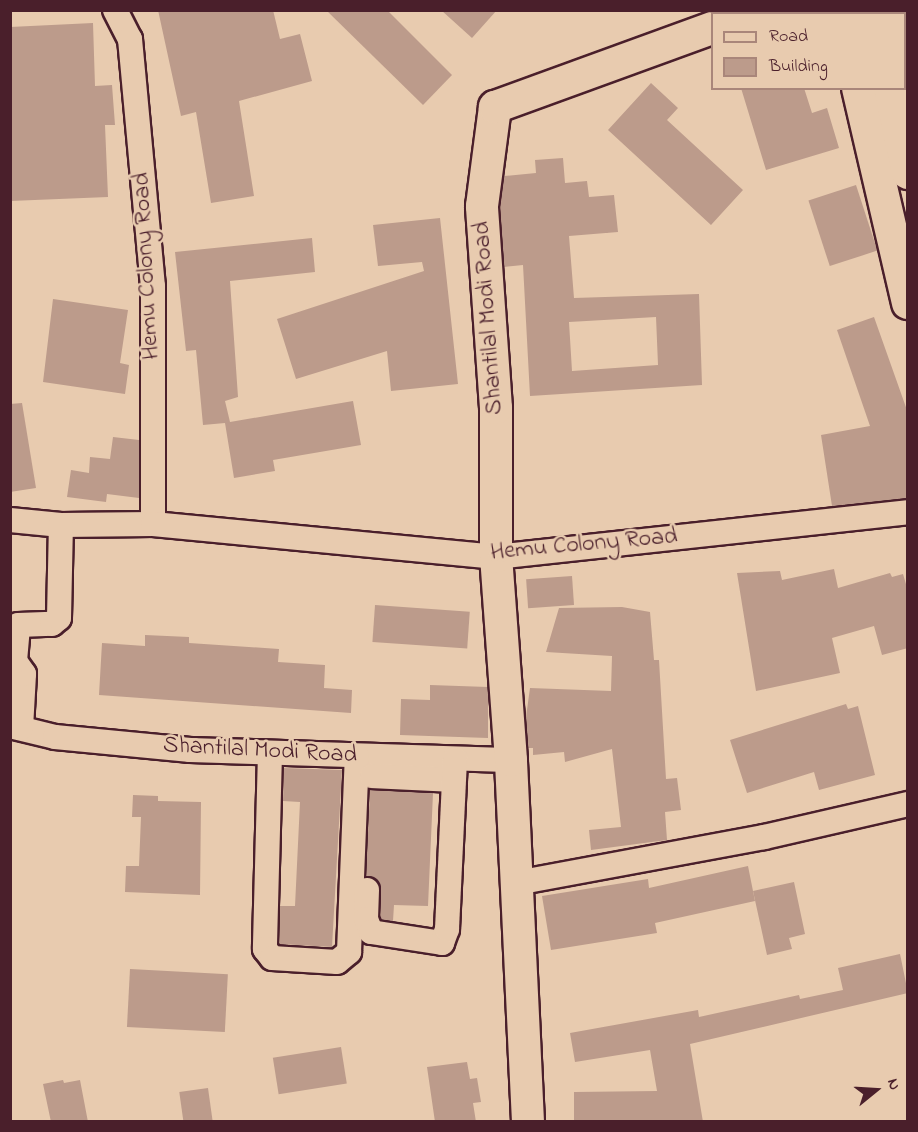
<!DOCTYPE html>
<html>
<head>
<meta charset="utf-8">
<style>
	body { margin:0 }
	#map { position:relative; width:918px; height:1132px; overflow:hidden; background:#e8cbaf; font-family:"Indie Flower",sans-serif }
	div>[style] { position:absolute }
	.building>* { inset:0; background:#bc9b8b; transform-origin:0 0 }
	.roads { filter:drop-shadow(2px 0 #4a1f2b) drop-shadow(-2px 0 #4a1f2b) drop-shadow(0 2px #4a1f2b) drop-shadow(0 -2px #4a1f2b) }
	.minor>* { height:24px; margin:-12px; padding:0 12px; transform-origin:12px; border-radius:12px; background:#e8cbaf }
	.tertiary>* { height:32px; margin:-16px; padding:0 16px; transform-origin:16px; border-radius:16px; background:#e8cbaf }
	span { translate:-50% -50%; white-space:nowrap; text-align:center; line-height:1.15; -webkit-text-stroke:5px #e8cbaf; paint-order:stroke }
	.street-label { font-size:24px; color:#4a1f2b }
	.frame { position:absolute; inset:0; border:12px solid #4a1f2b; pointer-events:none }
	.legend { position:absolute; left:711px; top:12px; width:195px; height:78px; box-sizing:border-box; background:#e8cbaf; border:2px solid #a9867a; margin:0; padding:8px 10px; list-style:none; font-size:18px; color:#4a1f2b }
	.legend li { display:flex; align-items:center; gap:12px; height:30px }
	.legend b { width:30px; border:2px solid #a9867a }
	.north { position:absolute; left:846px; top:1060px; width:60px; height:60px; -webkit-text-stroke:4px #e8cbaf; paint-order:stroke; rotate:72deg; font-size:16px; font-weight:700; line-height:24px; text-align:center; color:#4a1f2b }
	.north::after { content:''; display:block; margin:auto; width:21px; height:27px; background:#4a1f2b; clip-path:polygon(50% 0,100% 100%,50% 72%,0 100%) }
</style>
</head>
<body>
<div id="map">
	<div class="building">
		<div style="clip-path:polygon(158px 10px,273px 10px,280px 39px,300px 34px,312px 81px,239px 101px,254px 196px,211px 203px,196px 112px,181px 116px)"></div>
		<div style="clip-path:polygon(326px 10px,387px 10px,452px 75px,423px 105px)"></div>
		<div style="clip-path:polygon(441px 10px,497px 10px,472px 38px)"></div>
		<div style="clip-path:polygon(93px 23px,95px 86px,112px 85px,115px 125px,105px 125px,108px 197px,10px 201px,10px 27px)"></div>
		<div style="clip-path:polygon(651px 83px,678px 108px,667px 120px,743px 190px,711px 225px,608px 130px)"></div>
		<div style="clip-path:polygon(741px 88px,804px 88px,812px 113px,827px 108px,839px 148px,766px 170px)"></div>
		<div style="clip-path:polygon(evenodd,563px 158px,565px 183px,587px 181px,589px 197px,614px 195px,618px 232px,569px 236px,574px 298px,699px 294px,702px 385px,530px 396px,523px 265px,504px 267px,500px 207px,504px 176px,536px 173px,535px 160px,563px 158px,656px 317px,658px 365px,572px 371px,569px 322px,656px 317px)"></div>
		<div style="left:856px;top:185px;width:69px;height:50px;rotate:72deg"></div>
		<div style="clip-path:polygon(440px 218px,458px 384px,391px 391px,387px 351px,296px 379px,277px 319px,424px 271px,422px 262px,378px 266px,373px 225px)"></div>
		<div style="clip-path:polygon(312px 238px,315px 272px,230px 281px,238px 397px,225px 401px,230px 422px,353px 401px,361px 445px,273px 460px,275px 471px,234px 478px,225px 423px,203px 425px,196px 350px,186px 351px,175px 252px)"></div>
		<div style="clip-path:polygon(53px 299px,128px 310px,120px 363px,129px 365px,125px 394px,43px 382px)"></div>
		<div style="clip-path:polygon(874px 317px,908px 413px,908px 498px,832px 506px,821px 435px,870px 426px,837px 330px)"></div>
		<div style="clip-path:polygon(22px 403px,36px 488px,10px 492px,10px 404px)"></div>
		<div style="clip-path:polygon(113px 437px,139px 440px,139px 498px,107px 494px,106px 502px,67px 497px,71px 470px,89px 473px,90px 457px,110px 459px)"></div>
		<div style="clip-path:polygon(834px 569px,838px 588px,890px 573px,892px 577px,903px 574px,908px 591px,908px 648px,882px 655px,874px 626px,832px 638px,840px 673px,756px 691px,737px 573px,780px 571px,782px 580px)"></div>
		<div style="left:572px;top:576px;width:29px;height:46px;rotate:86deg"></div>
		<div style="left:375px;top:605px;width:95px;height:37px;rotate:4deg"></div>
		<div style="clip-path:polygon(622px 607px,650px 612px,654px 660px,659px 660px,666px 779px,677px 778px,681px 810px,665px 812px,667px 840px,591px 850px,589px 830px,621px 827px,612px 749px,565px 762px,564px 752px,533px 755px,533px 748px,528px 748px,526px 717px,530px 688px,611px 691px,612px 656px,546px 652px,559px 608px)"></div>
		<div style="clip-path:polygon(145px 635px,189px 637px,189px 643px,279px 649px,278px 662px,325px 665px,324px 688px,352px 690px,351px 713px,99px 695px,102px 643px,145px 646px)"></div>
		<div style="clip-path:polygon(430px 685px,488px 687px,488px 738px,400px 735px,401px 699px,430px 700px)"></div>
		<div style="clip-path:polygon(846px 704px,848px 709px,858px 706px,875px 775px,819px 790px,814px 772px,747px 793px,730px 740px)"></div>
		<div style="clip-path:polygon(284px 768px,342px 770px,332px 947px,279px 944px,280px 906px,295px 906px,300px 802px,283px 801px)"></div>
		<div style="clip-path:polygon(370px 790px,433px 793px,428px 906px,394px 905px,393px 921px,381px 919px,380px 884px,366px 876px)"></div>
		<div style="clip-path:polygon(133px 795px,158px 796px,158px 801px,201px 802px,200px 895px,125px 892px,126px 866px,139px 866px,141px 817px,132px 817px)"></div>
		<div style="clip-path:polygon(748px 866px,755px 901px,655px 923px,657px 933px,551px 950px,542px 896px,648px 879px,649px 888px)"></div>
		<div style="clip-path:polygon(794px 882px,805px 934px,789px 938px,792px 949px,767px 955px,753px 891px)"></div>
		<div style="clip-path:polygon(900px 954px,908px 993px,690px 1044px,703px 1122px,574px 1122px,574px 1092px,657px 1091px,650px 1050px,575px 1062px,570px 1033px,698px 1010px,699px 1017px,799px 995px,800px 999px,843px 990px,838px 968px)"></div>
		<div style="left:130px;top:969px;width:98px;height:58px;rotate:3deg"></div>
		<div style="left:341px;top:1047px;width:37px;height:69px;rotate:81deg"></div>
		<div style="clip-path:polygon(467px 1062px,470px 1079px,477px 1078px,481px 1102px,473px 1103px,476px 1122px,435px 1122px,427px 1067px)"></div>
		<div style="clip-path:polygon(63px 1080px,64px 1083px,80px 1080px,88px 1122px,51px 1122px,43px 1084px)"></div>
		<div style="left:208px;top:1088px;width:34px;height:29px;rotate:82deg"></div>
	</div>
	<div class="roads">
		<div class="minor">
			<div style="left:115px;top:10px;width:33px;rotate:63deg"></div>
			<div style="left:130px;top:39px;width:248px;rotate:84.7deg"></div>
			<div style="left:153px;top:286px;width:238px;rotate:90deg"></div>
			<div style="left:10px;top:520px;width:51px;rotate:5.6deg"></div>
			<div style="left:61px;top:525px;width:92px;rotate:-0.6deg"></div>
			<div style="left:153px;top:524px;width:345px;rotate:5.5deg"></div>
			<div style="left:496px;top:557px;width:414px;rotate:-6.2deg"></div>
			<div style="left:10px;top:726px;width:46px;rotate:13.7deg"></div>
			<div style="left:55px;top:737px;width:136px;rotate:5.5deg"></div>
			<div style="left:190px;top:750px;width:321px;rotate:1.8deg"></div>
			<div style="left:21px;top:728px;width:54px;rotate:-86.8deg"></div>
			<div style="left:24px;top:674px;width:16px;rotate:-125deg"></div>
			<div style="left:15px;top:661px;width:36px;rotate:-85deg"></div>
			<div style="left:18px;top:625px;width:34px;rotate:-2deg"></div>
			<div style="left:52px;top:624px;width:9px;rotate:-41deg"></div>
			<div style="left:59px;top:618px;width:93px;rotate:-88.8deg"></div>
			<div style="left:270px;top:753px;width:196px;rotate:91.5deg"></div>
			<div style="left:265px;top:949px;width:11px;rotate:52deg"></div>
			<div style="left:272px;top:958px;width:65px;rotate:3.5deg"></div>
			<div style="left:337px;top:962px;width:16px;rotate:-40deg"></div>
			<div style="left:349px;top:952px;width:196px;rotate:-87.7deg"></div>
			<div style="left:372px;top:776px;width:81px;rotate:2.8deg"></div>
			<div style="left:516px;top:883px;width:252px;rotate:-10.5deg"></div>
			<div style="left:764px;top:837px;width:148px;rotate:-12.9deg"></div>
			<div style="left:367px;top:890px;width:29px;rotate:92deg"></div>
			<div style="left:366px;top:919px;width:14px;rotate:69deg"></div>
			<div style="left:371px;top:932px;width:72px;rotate:8.8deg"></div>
			<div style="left:442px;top:943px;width:15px;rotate:-70deg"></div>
			<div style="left:447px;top:929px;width:170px;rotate:-87.3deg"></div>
		</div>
		<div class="tertiary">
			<div style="left:840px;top:10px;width:4px;rotate:76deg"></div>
			<div style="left:870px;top:10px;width:4px;rotate:76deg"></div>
			<div style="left:753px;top:14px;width:10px;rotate:-24deg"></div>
			<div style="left:858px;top:88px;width:221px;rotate:76.9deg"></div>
			<div style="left:890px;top:88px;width:87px;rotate:78deg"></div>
			<div style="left:528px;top:1122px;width:362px;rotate:-92.7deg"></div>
			<div style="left:511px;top:760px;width:204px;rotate:-94.2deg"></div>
			<div style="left:496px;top:557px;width:149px;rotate:-90deg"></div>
			<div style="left:496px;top:408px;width:202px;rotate:-94deg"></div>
			<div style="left:482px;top:206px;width:100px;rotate:-82.5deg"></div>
			<div style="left:495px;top:107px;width:231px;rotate:-20deg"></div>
		</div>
	</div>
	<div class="street-label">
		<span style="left:147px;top:266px;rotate:-93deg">Hemu Colony Road</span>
		<span style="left:489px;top:318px;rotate:-94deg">Shantilal Modi Road</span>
		<span style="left:584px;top:545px;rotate:-5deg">Hemu Colony Road</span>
		<span style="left:260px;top:751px;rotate:3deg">Shantilal Modi Road</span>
	</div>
	<div class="frame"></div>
	<ul class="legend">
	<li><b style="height:8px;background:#e8cbaf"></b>Road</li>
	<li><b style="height:16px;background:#bc9b8b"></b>Building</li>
	</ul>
	<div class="north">N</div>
</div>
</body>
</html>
